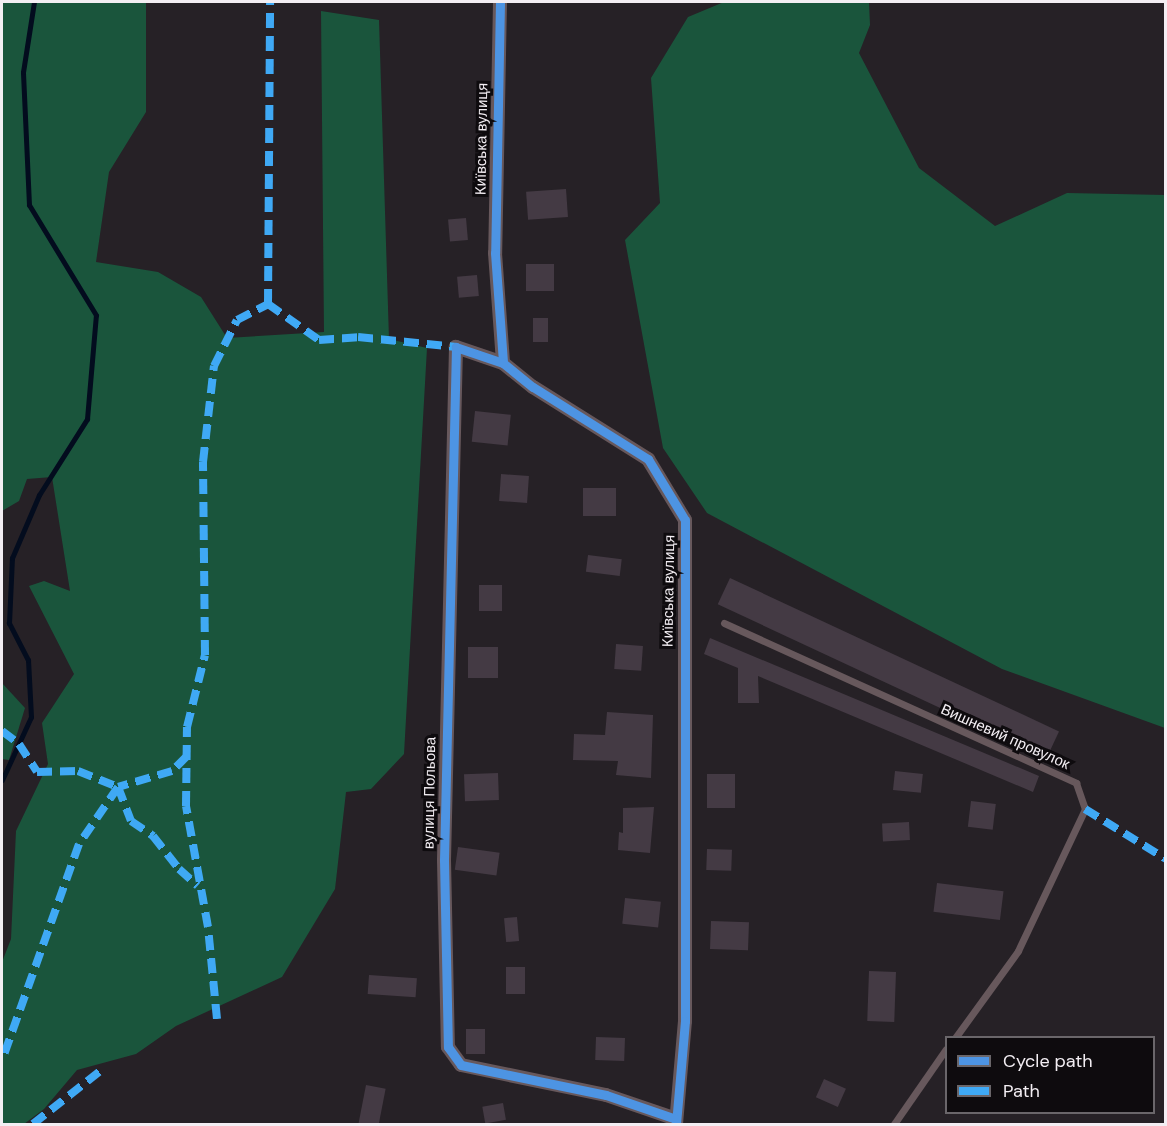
<!DOCTYPE html>
<html>
<head>
<meta charset="utf-8">
<style>
	body { margin:0 }
	#map { position:relative; width:1167px; height:1126px; overflow:hidden; background:#262126; font-family:"DM Sans",sans-serif }
	div>[style] { position:absolute }
	.forest>* { inset:0; background:#1a553c }
	.stream>* { height:5px; margin:-2.5px; padding:0 2.5px; transform-origin:2.5px; border-radius:2.5px; background:#030c1e }
	.building>* { inset:0; background:#443a44; transform-origin:0 0 }
	.lane>* { height:7px; margin:-3.5px; padding:0 3.5px; transform-origin:3.5px; border-radius:3.5px; background:#67585c }
	.street>* { height:14px; margin:-7px; padding:0 7px; transform-origin:7px; border-radius:7px; background:#67585c }
	.quiet>* { height:8px; margin-top:-4px; transform-origin:0; background:repeating-linear-gradient(90deg,#3fa9f5 0 15px,transparent 0 23px) }
	.cycleway>* { height:9px; margin:-4.5px; padding:0 4.5px; transform-origin:4.5px; border-radius:4.5px; background:#4d94e3 }
	span { translate:-50% -50%; white-space:nowrap; text-align:center; line-height:1.15; -webkit-text-stroke:6px #0e0b0e; paint-order:stroke }
	.street-label { font-size:15px; color:#f3eef3 }
	.frame { position:absolute; inset:0; border:3px solid #f3eef3; pointer-events:none }
	.legend { position:absolute; left:945px; top:1036px; width:210px; height:78px; box-sizing:border-box; background:#0e0b0e; border:2px solid #6a666a; margin:0; padding:8px 10px; list-style:none; font-size:18px; color:#f3eef3 }
	.legend li { display:flex; align-items:center; gap:12px; height:30px }
	.legend b { width:30px; border:2px solid #6a666a }
</style>
</head>
<body>
<div id="map">
	<div class="forest">
		<div style="clip-path:polygon(2px 2px,146px 2px,146px 112px,109px 172px,96px 262px,158px 272px,201px 297px,227px 338px,324px 332px,321px 11px,379px 20px,389px 339px,427px 348px,404px 754px,371px 789px,346px 792px,335px 889px,282px 977px,176px 1026px,136px 1054px,77px 1070px,44px 1109px,24px 1124px,2px 1124px,2px 962px,11px 939px,16px 831px,48px 764px,42px 723px,74px 674px,29px 586px,44px 581px,70px 591px,52px 477px,27px 479px,19px 501px,2px 511px)"></div>
		<div style="clip-path:polygon(724px 2px,869px 2px,870px 25px,859px 53px,919px 168px,995px 226px,1067px 193px,1165px 195px,1165px 728px,1002px 669px,707px 513px,663px 448px,625px 240px,660px 203px,651px 78px,688px 17px)"></div>
		<div style="clip-path:polygon(2px 683px,25px 708px,9px 760px,2px 759px)"></div>
	</div>
	<div class="stream">
		<div style="left:2px;top:780px;width:69px;rotate:-65.3deg"></div>
		<div style="left:31px;top:717px;width:57px;rotate:-93deg"></div>
		<div style="left:28px;top:660px;width:42px;rotate:-117.2deg"></div>
		<div style="left:9px;top:623px;width:65px;rotate:-87.4deg"></div>
		<div style="left:12px;top:558px;width:69px;rotate:-66.8deg"></div>
		<div style="left:39px;top:495px;width:90px;rotate:-57.7deg"></div>
		<div style="left:87px;top:419px;width:104px;rotate:-85.1deg"></div>
		<div style="left:96px;top:315px;width:129px;rotate:-121.3deg"></div>
		<div style="left:29px;top:205px;width:133px;rotate:-92.6deg"></div>
		<div style="left:23px;top:72px;width:71px;rotate:-81.1deg"></div>
	</div>
	<div class="building">
		<div style="left:566px;top:189px;width:28px;height:40px;rotate:86deg"></div>
		<div style="left:466px;top:218px;width:22px;height:18px;rotate:85deg"></div>
		<div style="left:554px;top:264px;width:27px;height:28px;rotate:90deg"></div>
		<div style="left:477px;top:275px;width:21px;height:20px;rotate:85deg"></div>
		<div style="left:533px;top:318px;width:15px;height:24px"></div>
		<div style="left:475px;top:411px;width:36px;height:31px;rotate:6deg"></div>
		<div style="left:501px;top:474px;width:28px;height:27px;rotate:4deg"></div>
		<div style="left:583px;top:488px;width:33px;height:28px"></div>
		<div style="left:588px;top:555px;width:34px;height:17px;rotate:7deg"></div>
		<div style="left:730px;top:578px;width:363px;height:29px;rotate:25deg"></div>
		<div style="left:479px;top:585px;width:23px;height:26px"></div>
		<div style="clip-path:polygon(710px 638px,1039px 776px,1033px 792px,758px 676px,759px 703px,738px 703px,738px 668px,704px 654px)"></div>
		<div style="left:616px;top:644px;width:27px;height:25px;rotate:4deg"></div>
		<div style="left:468px;top:647px;width:30px;height:31px"></div>
		<div style="clip-path:polygon(607px 712px,653px 715px,651px 778px,616px 775px,618px 761px,573px 760px,574px 734px,605px 735px)"></div>
		<div style="left:895px;top:771px;width:28px;height:19px;rotate:6deg"></div>
		<div style="left:498px;top:773px;width:27px;height:34px;rotate:88deg"></div>
		<div style="left:707px;top:774px;width:28px;height:34px"></div>
		<div style="left:971px;top:801px;width:25px;height:26px;rotate:7deg"></div>
		<div style="clip-path:polygon(654px 807px,650px 853px,618px 850px,619px 832px,623px 833px,623px 808px)"></div>
		<div style="left:909px;top:822px;width:18px;height:27px;rotate:87deg"></div>
		<div style="left:458px;top:847px;width:42px;height:23px;rotate:8deg"></div>
		<div style="left:707px;top:849px;width:25px;height:21px;rotate:2deg"></div>
		<div style="left:937px;top:883px;width:67px;height:29px;rotate:7deg"></div>
		<div style="left:625px;top:898px;width:36px;height:26px;rotate:6deg"></div>
		<div style="left:517px;top:917px;width:24px;height:13px;rotate:85deg"></div>
		<div style="left:711px;top:921px;width:38px;height:28px;rotate:2deg"></div>
		<div style="left:506px;top:967px;width:19px;height:27px"></div>
		<div style="left:869px;top:971px;width:27px;height:50px;rotate:2deg"></div>
		<div style="left:369px;top:975px;width:48px;height:19px;rotate:4deg"></div>
		<div style="left:466px;top:1029px;width:19px;height:25px"></div>
		<div style="left:596px;top:1037px;width:29px;height:23px;rotate:2deg"></div>
		<div style="left:824px;top:1079px;width:24px;height:20px;rotate:24deg"></div>
		<div style="left:366px;top:1085px;width:20px;height:41px;rotate:11deg"></div>
		<div style="left:503px;top:1103px;width:17px;height:21px;rotate:80deg"></div>
	</div>
	<div class="lane">
		<div style="left:724px;top:623px;width:387px;rotate:24.4deg"></div>
		<div style="left:1076px;top:783px;width:28px;rotate:71deg"></div>
		<div style="left:1085px;top:809px;width:157px;rotate:115.3deg"></div>
		<div style="left:1018px;top:951px;width:107px;rotate:125.9deg"></div>
		<div style="left:894px;top:1124px;width:91px;rotate:-55.3deg"></div>
	</div>
	<div class="street">
		<div style="left:500px;top:2px;width:251px;rotate:91.1deg"></div>
		<div style="left:495px;top:253px;width:110px;rotate:85.8deg"></div>
		<div style="left:503px;top:363px;width:38px;rotate:39deg"></div>
		<div style="left:533px;top:387px;width:136px;rotate:32.1deg"></div>
		<div style="left:648px;top:459px;width:71px;rotate:58.8deg"></div>
		<div style="left:685px;top:520px;width:501px;rotate:90deg"></div>
		<div style="left:685px;top:1021px;width:103px;rotate:95deg"></div>
		<div style="left:503px;top:363px;width:50px;rotate:-161.2deg"></div>
		<div style="left:456px;top:347px;width:513px;rotate:91.34deg"></div>
		<div style="left:444px;top:860px;width:187px;rotate:88.8deg"></div>
		<div style="left:448px;top:1047px;width:22px;rotate:54deg"></div>
		<div style="left:461px;top:1065px;width:148px;rotate:11.7deg"></div>
		<div style="left:606px;top:1095px;width:74px;rotate:18.9deg"></div>
	</div>
	<div class="quiet">
		<div style="left:268px;top:304px;width:302px;rotate:-89.6deg"></div>
		<div style="left:268px;top:304px;width:62px;rotate:35.2deg"></div>
		<div style="left:319px;top:340px;width:39px;rotate:-4deg"></div>
		<div style="left:358px;top:337px;width:99px;rotate:5.8deg"></div>
		<div style="left:2px;top:731px;width:21px;rotate:37deg"></div>
		<div style="left:19px;top:744px;width:33px;rotate:57deg"></div>
		<div style="left:37px;top:772px;width:41px;rotate:-1.4deg"></div>
		<div style="left:78px;top:771px;width:43px;rotate:21.8deg"></div>
		<div style="left:118px;top:787px;width:69px;rotate:124.4deg"></div>
		<div style="left:79px;top:844px;width:229px;rotate:109.6deg"></div>
		<div style="left:187px;top:756px;width:21px;rotate:135deg"></div>
		<div style="left:172px;top:771px;width:56px;rotate:163.5deg"></div>
		<div style="left:118px;top:787px;width:36px;rotate:69deg"></div>
		<div style="left:131px;top:821px;width:27px;rotate:34deg"></div>
		<div style="left:153px;top:836px;width:42px;rotate:51.8deg"></div>
		<div style="left:179px;top:869px;width:25px;rotate:42deg"></div>
		<div style="left:1085px;top:809px;width:95px;rotate:31.7deg"></div>
		<div style="left:217px;top:1019px;width:92px;rotate:-95.6deg"></div>
		<div style="left:208px;top:927px;width:123px;rotate:-100.3deg"></div>
		<div style="left:186px;top:806px;width:79px;rotate:-89.3deg"></div>
		<div style="left:187px;top:727px;width:74px;rotate:-76deg"></div>
		<div style="left:205px;top:655px;width:193px;rotate:-90.6deg"></div>
		<div style="left:203px;top:462px;width:97px;rotate:-83.5deg"></div>
		<div style="left:214px;top:366px;width:51px;rotate:-63.4deg"></div>
		<div style="left:237px;top:320px;width:35px;rotate:-27deg"></div>
		<div style="left:33px;top:1124px;width:85px;rotate:-38.3deg"></div>
	</div>
	<div class="cycleway">
		<div style="left:500px;top:2px;width:251px;rotate:91.1deg"></div>
		<div style="left:495px;top:253px;width:110px;rotate:85.8deg"></div>
		<div style="left:503px;top:363px;width:38px;rotate:39deg"></div>
		<div style="left:533px;top:387px;width:136px;rotate:32.1deg"></div>
		<div style="left:648px;top:459px;width:71px;rotate:58.8deg"></div>
		<div style="left:685px;top:520px;width:501px;rotate:90deg"></div>
		<div style="left:685px;top:1021px;width:103px;rotate:95deg"></div>
		<div style="left:503px;top:363px;width:50px;rotate:-161.2deg"></div>
		<div style="left:456px;top:347px;width:513px;rotate:91.34deg"></div>
		<div style="left:444px;top:860px;width:187px;rotate:88.8deg"></div>
		<div style="left:448px;top:1047px;width:22px;rotate:54deg"></div>
		<div style="left:461px;top:1065px;width:148px;rotate:11.7deg"></div>
		<div style="left:606px;top:1095px;width:74px;rotate:18.9deg"></div>
	</div>
	<div class="street-label">
		<span style="left:482px;top:139px;rotate:-89deg">Київська вулиця</span>
		<span style="left:669px;top:591px;rotate:-89deg">Київська вулиця</span>
		<span style="left:1005px;top:737px;rotate:24deg">Вишневий провулок</span>
		<span style="left:430px;top:793px;rotate:-89deg">вулиця Польова</span>
	</div>
	<div class="frame"></div>
	<ul class="legend">
	<li><b style="height:8px;background:#4d94e3"></b>Cycle path</li>
	<li><b style="height:8px;background:#3fa9f5"></b>Path</li>
	</ul>
</div>
</body>
</html>
